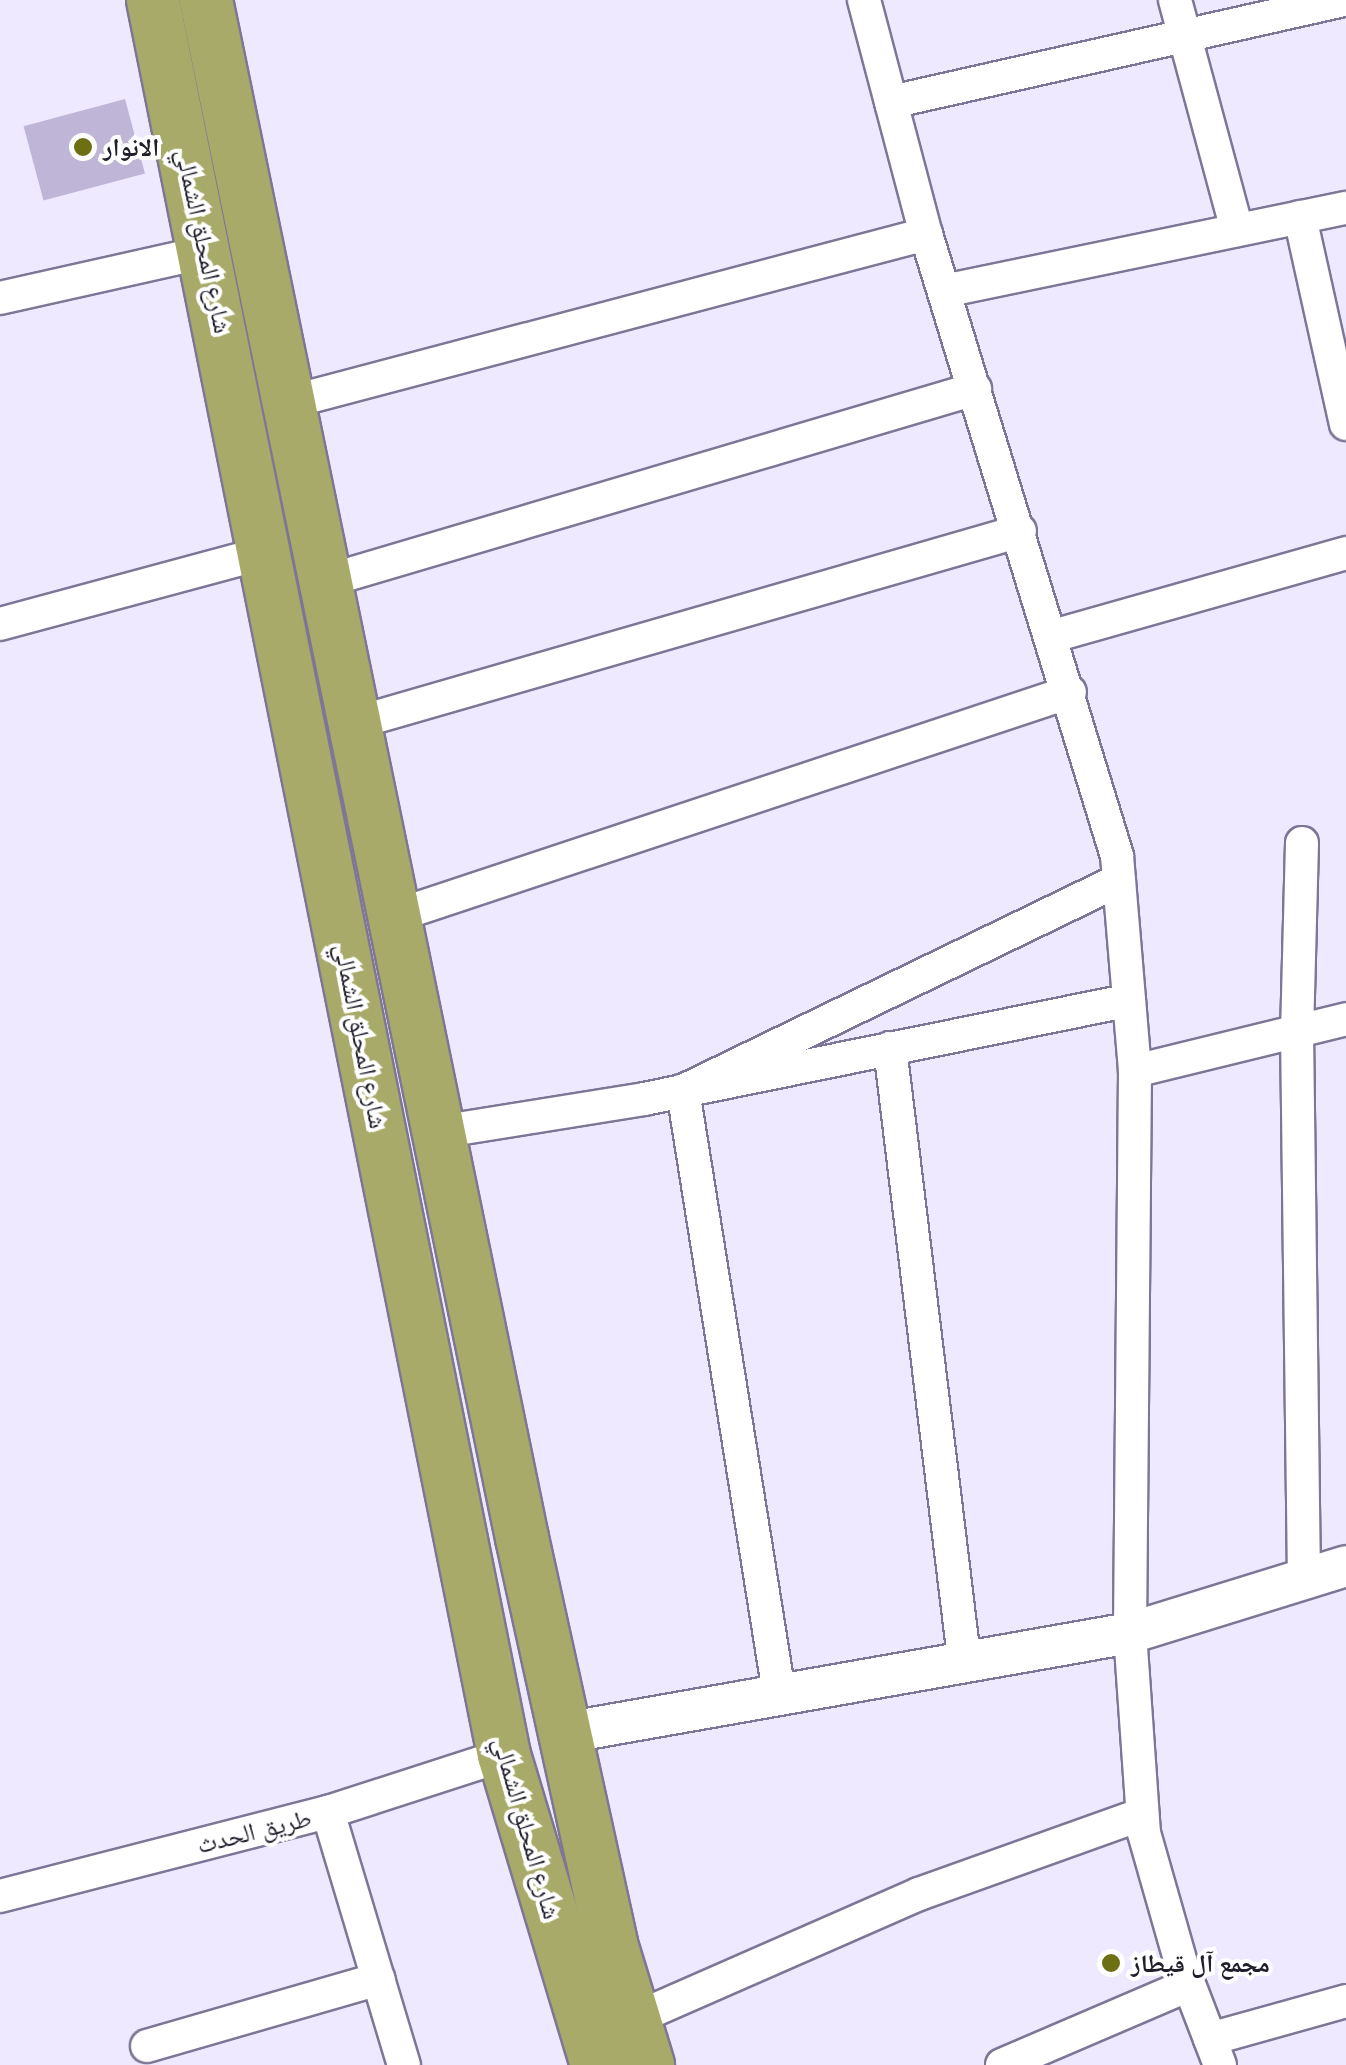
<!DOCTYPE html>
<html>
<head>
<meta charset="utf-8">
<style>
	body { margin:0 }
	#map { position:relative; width:1346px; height:2065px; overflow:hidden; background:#eee9fe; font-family:Raleway,"Noto Naskh Arabic",sans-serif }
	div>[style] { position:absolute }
	.building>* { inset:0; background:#beb5d7; transform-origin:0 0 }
	.roads { filter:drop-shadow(2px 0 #7e7696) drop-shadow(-2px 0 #7e7696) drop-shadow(0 2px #7e7696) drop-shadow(0 -2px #7e7696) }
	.minor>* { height:32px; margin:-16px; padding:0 16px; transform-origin:16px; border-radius:16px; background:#fff }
	.tertiary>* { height:40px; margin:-20px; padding:0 20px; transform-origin:20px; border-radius:20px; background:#fff }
	.trunk>* { height:52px; margin:-26px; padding:0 26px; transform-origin:26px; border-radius:26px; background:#a8aa6a }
	.dots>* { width:28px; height:28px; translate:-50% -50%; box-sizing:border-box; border:5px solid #fff; border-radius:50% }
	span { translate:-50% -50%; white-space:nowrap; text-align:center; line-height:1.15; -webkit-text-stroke:8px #fff; paint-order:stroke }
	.poi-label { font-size:25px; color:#211e2b; font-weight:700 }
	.left { translate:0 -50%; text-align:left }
	.street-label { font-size:25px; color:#211e2b }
</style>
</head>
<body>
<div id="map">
	<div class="building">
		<div style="left:125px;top:99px;width:77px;height:105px;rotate:75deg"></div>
	</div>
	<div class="roads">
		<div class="minor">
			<div style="left:864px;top:0;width:242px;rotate:75.2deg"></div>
			<div style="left:926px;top:234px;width:651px;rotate:72.93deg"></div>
			<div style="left:1117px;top:856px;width:216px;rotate:85.2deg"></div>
			<div style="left:1135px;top:1071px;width:562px;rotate:90.51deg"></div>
			<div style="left:1130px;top:1633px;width:200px;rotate:86deg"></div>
			<div style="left:1144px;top:1833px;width:138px;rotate:74.1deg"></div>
			<div style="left:1182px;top:1966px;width:106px;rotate:69deg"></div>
			<div style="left:1175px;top:0;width:238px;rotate:74.9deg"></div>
			<div style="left:891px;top:102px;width:462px;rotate:-12.7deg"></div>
			<div style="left:1300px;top:217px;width:212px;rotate:77.5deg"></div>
			<div style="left:944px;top:291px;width:410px;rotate:-11.7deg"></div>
			<div style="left:0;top:298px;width:211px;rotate:-12.6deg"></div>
			<div style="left:290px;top:402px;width:658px;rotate:-14.8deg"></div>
			<div style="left:326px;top:581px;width:677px;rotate:-16.48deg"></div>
			<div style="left:0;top:624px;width:276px;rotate:-15.1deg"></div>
			<div style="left:1053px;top:636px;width:305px;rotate:-15.8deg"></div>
			<div style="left:355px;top:723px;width:692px;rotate:-16.1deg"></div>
			<div style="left:1302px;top:843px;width:188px;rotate:91.5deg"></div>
			<div style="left:1297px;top:1031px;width:549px;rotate:89.27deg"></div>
			<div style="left:395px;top:916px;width:711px;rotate:-18.36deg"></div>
			<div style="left:890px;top:1048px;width:614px;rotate:83.08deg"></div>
			<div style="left:1135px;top:1071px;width:217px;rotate:-13.8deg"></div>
			<div style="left:439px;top:1132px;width:208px;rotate:-9.1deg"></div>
			<div style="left:644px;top:1099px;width:495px;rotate:-11.5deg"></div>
			<div style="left:779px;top:1693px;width:610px;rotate:-99.06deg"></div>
			<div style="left:683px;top:1091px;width:484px;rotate:-25.8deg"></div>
			<div style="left:328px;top:1812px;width:264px;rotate:73.3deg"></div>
			<div style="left:0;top:1896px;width:339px;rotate:-14.4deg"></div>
			<div style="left:328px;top:1812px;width:185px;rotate:-17.9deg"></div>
			<div style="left:634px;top:2019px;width:311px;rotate:-23.7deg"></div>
			<div style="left:919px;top:1894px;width:237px;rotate:-19.7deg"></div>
			<div style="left:1210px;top:2039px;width:141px;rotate:-15.6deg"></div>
			<div style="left:147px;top:2046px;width:241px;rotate:-16.1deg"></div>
			<div style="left:1002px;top:2065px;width:203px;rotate:-23.2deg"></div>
		</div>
		<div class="tertiary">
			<div style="left:564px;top:1733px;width:575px;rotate:-10.02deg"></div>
			<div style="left:1130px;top:1633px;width:226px;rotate:-17.2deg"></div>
		</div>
		<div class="trunk">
			<div style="left:153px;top:0;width:1790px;rotate:78.69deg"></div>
			<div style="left:504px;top:1755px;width:324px;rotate:73.3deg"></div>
			<div style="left:206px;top:0;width:1570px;rotate:78.39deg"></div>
			<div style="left:522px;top:1538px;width:416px;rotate:77.6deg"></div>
			<div style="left:611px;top:1944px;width:127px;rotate:73deg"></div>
		</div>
	</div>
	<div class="dots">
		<div style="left:83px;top:147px;background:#6d6f13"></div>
		<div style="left:1111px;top:1963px;background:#6d6f13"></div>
	</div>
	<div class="poi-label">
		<span class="left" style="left:103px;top:147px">الانوار</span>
		<span class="left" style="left:1131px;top:1963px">مجمع آل قيطاز</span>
	</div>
	<div class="street-label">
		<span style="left:204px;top:241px;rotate:78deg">شارع المحلق الشمالي</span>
		<span style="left:361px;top:1036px;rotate:79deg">شارع المحلق الشمالي</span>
		<span style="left:527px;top:1828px;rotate:74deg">شارع المحلق الشمالي</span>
		<span style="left:254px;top:1831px;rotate:-14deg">طريق الحدث</span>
	</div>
</div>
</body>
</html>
